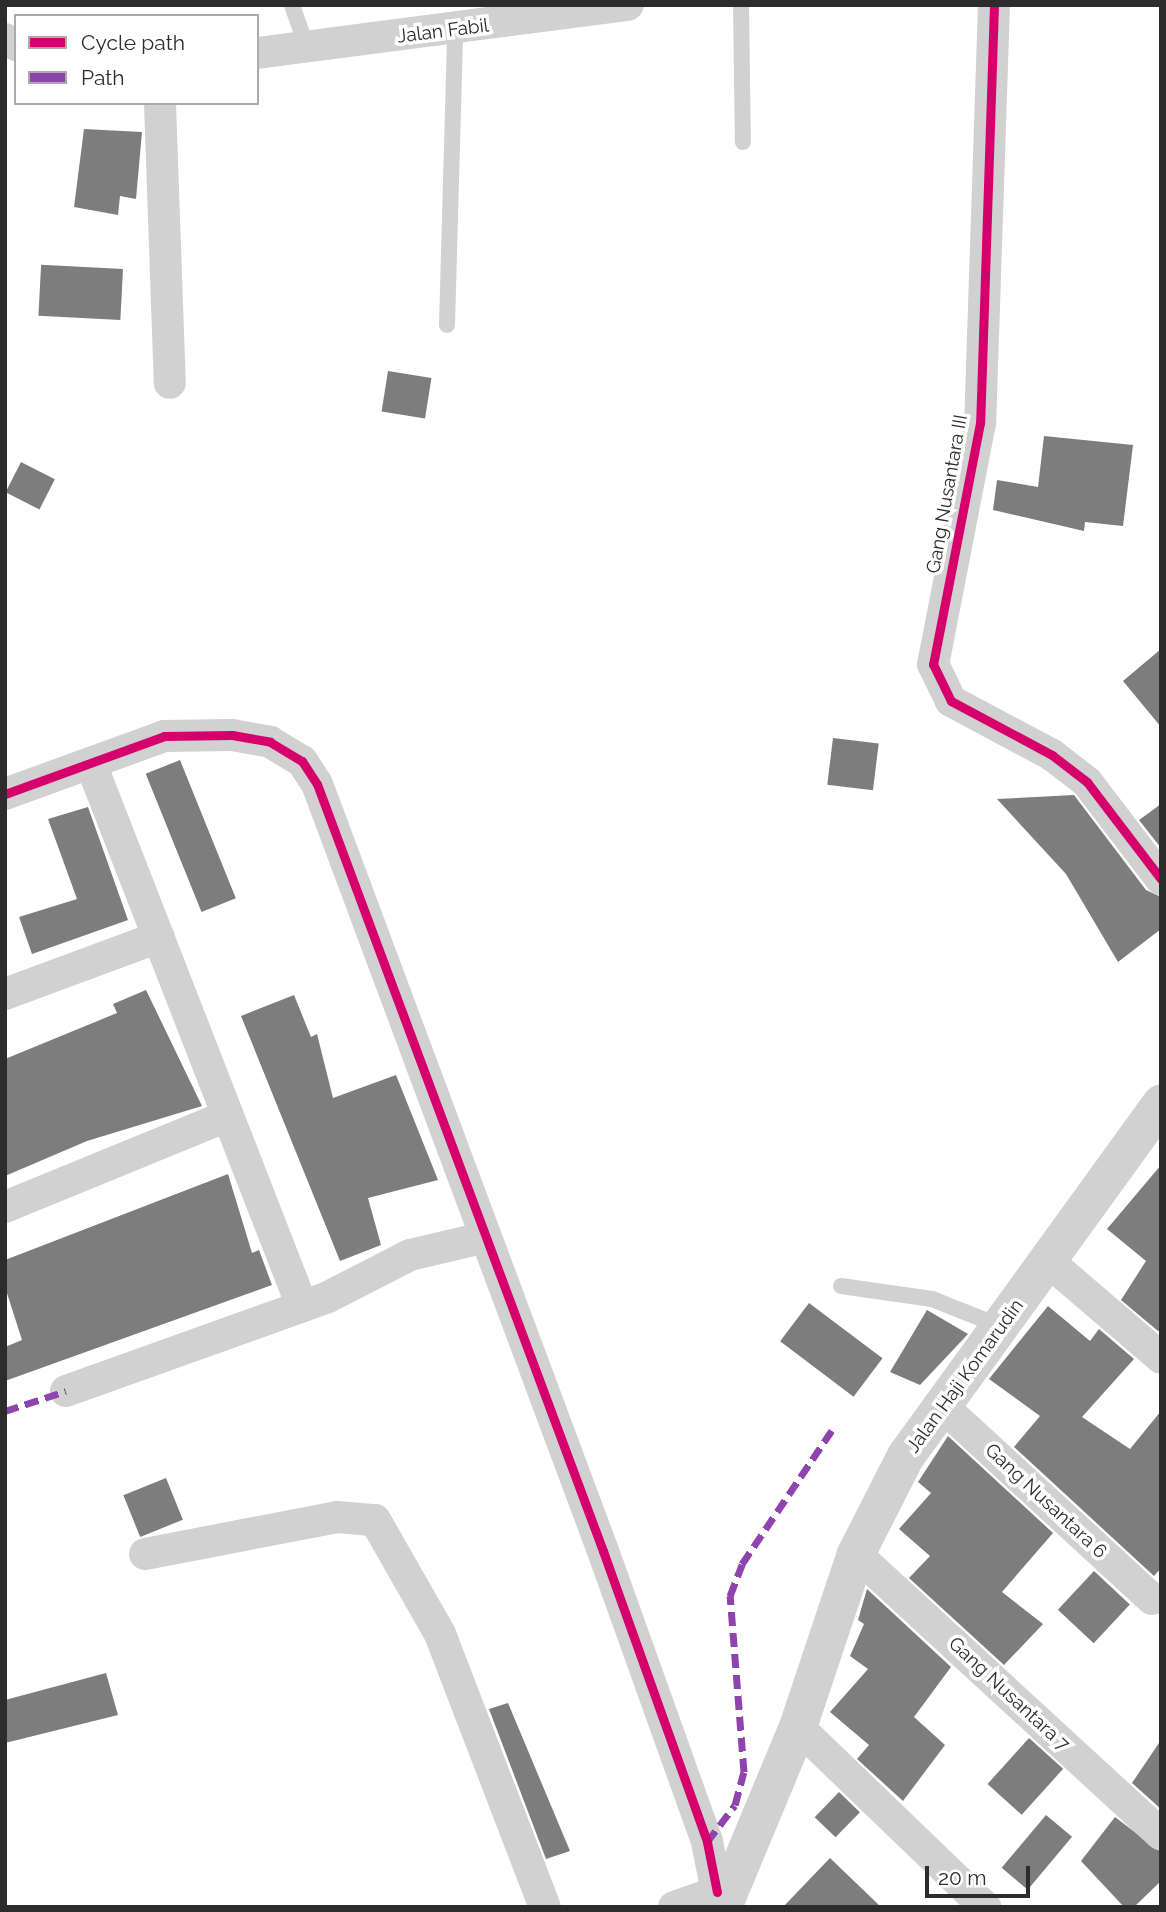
<!DOCTYPE html>
<html>
<head>
<meta charset="utf-8">
<style>
	body { margin:0 }
	#map { position:relative; width:1166px; height:1912px; overflow:hidden; background:#fff; font-family:Raleway,sans-serif }
	div>[style] { position:absolute }
	.building>* { inset:0; background:#7d7d7d; transform-origin:0 0 }
	.service>* { height:16px; margin:-8px; padding:0 8px; transform-origin:8px; border-radius:8px; background:#d1d1d1 }
	.minor>* { height:32px; margin:-16px; padding:0 16px; transform-origin:16px; border-radius:16px; background:#d1d1d1 }
	.tertiary>* { height:38px; margin:-19px; padding:0 19px; transform-origin:19px; border-radius:19px; background:#d1d1d1 }
	.quiet>* { height:7px; margin-top:-3.5px; transform-origin:0; background:repeating-linear-gradient(90deg,#8e44ad 0 14px,transparent 0 21px) }
	.cycleway>* { height:9px; margin:-4.5px; padding:0 4.5px; transform-origin:4.5px; border-radius:4.5px; background:#d6006c }
	span { translate:-50% -50%; white-space:nowrap; text-align:center; line-height:1.15; -webkit-text-stroke:7px #fff; paint-order:stroke }
	.street-label { font-size:19px; color:#2c2c2c }
	.frame { position:absolute; inset:0; border:7px solid #2c2c2c; pointer-events:none }
	.legend { position:absolute; left:14px; top:14px; width:245px; height:91px; box-sizing:border-box; background:#fff; border:2px solid #ababab; margin:0; padding:9px 12px; list-style:none; font-size:21px; color:#2c2c2c }
	.legend li { display:flex; align-items:center; gap:14px; height:35px }
	.legend b { width:35px; border:2px solid #ababab }
	.scale { position:absolute; left:925px; top:1866px; width:105px; height:32px; box-sizing:border-box; border:4px solid #2c2c2c; border-top:0; padding-left:9px; font-size:21px; line-height:24px; white-space:nowrap; color:#2c2c2c; -webkit-text-stroke:5px #fff; paint-order:stroke }
</style>
</head>
<body>
<div id="map">
	<div class="building">
		<div style="clip-path:polygon(84px 129px,142px 132px,136px 199px,120px 196px,118px 215px,74px 207px)"></div>
		<div style="left:123px;top:269px;width:51px;height:82px;rotate:93deg"></div>
		<div style="left:388px;top:371px;width:44px;height:41px;rotate:9deg"></div>
		<div style="clip-path:polygon(1044px 436px,1133px 445px,1123px 526px,1085px 522px,1084px 531px,993px 510px,997px 480px,1038px 487px)"></div>
		<div style="left:21px;top:462px;width:38px;height:34px;rotate:27deg"></div>
		<div style="clip-path:polygon(1161px 649px,1161px 727px,1123px 681px)"></div>
		<div style="left:833px;top:738px;width:46px;height:47px;rotate:7deg"></div>
		<div style="left:180px;top:760px;width:149px;height:37px;rotate:68deg"></div>
		<div style="clip-path:polygon(1074px 795px,1146px 890px,1161px 897px,1161px 929px,1118px 962px,1066px 874px,997px 799px)"></div>
		<div style="clip-path:polygon(1161px 804px,1161px 848px,1139px 820px)"></div>
		<div style="clip-path:polygon(88px 807px,128px 920px,32px 954px,19px 917px,77px 899px,48px 819px)"></div>
		<div style="clip-path:polygon(146px 990px,202px 1106px,87px 1141px,5px 1176px,5px 1059px,117px 1013px,113px 1004px)"></div>
		<div style="clip-path:polygon(294px 995px,311px 1037px,317px 1034px,333px 1098px,396px 1075px,438px 1180px,368px 1198px,381px 1245px,340px 1261px,241px 1016px)"></div>
		<div style="clip-path:polygon(1161px 1165px,1161px 1329px,1158px 1331px,1121px 1300px,1146px 1261px,1107px 1229px)"></div>
		<div style="clip-path:polygon(228px 1174px,252px 1253px,259px 1250px,272px 1285px,5px 1381px,5px 1347px,22px 1340px,5px 1287px,5px 1260px)"></div>
		<div style="left:809px;top:1303px;width:92px;height:48px;rotate:37deg"></div>
		<div style="clip-path:polygon(1048px 1306px,1090px 1341px,1099px 1329px,1134px 1359px,1082px 1417px,1130px 1449px,1161px 1411px,1161px 1568px,1154px 1576px,1014px 1447px,1040px 1416px,989px 1379px)"></div>
		<div style="clip-path:polygon(927px 1310px,968px 1334px,920px 1385px,890px 1372px)"></div>
		<div style="clip-path:polygon(948px 1436px,1053px 1533px,1002px 1592px,1043px 1624px,1004px 1665px,909px 1578px,930px 1556px,899px 1529px,931px 1493px,918px 1482px)"></div>
		<div style="left:166px;top:1478px;width:45px;height:46px;rotate:68deg"></div>
		<div style="left:1094px;top:1571px;width:49px;height:53px;rotate:43deg"></div>
		<div style="clip-path:polygon(867px 1589px,951px 1667px,914px 1717px,945px 1745px,903px 1801px,857px 1759px,869px 1745px,830px 1712px,868px 1669px,850px 1656px,864px 1624px,858px 1620px)"></div>
		<div style="clip-path:polygon(106px 1673px,118px 1715px,5px 1743px,5px 1700px)"></div>
		<div style="clip-path:polygon(508px 1703px,570px 1851px,546px 1859px,489px 1709px)"></div>
		<div style="left:1029px;top:1738px;width:46px;height:62px;rotate:42deg"></div>
		<div style="clip-path:polygon(1161px 1740px,1161px 1809px,1132px 1783px)"></div>
		<div style="left:839px;top:1792px;width:29px;height:35px;rotate:44deg"></div>
		<div style="left:1046px;top:1815px;width:34px;height:69px;rotate:40deg"></div>
		<div style="clip-path:polygon(1115px 1817px,1161px 1852px,1161px 1881px,1134px 1907px,1124px 1907px,1081px 1861px)"></div>
		<div style="clip-path:polygon(830px 1858px,881px 1907px,783px 1907px)"></div>
	</div>
	<div class="service">
		<div style="left:292px;top:5px;width:46px;rotate:70.8deg"></div>
		<div style="left:741px;top:5px;width:137px;rotate:89.2deg"></div>
		<div style="left:447px;top:325px;width:294px;rotate:-88.4deg"></div>
		<div style="left:841px;top:1286px;width:92px;rotate:8.1deg"></div>
		<div style="left:932px;top:1299px;width:73px;rotate:21.7deg"></div>
	</div>
	<div class="minor">
		<div style="left:994px;top:5px;width:418px;rotate:91.9deg"></div>
		<div style="left:980px;top:423px;width:246px;rotate:101deg"></div>
		<div style="left:933px;top:664px;width:41px;rotate:64.1deg"></div>
		<div style="left:951px;top:701px;width:115px;rotate:28.1deg"></div>
		<div style="left:1052px;top:755px;width:44px;rotate:37.6deg"></div>
		<div style="left:1087px;top:782px;width:122px;rotate:52.7deg"></div>
		<div style="left:5px;top:39px;width:13px;rotate:29deg"></div>
		<div style="left:257px;top:53px;width:374px;rotate:-7.4deg"></div>
		<div style="left:160px;top:103px;width:280px;rotate:88deg"></div>
		<div style="left:91px;top:764px;width:582px;rotate:68.73deg"></div>
		<div style="left:5px;top:794px;width:169px;rotate:-20deg"></div>
		<div style="left:164px;top:736px;width:68px;rotate:-0.8deg"></div>
		<div style="left:232px;top:735px;width:39px;rotate:10deg"></div>
		<div style="left:270px;top:742px;width:37px;rotate:31deg"></div>
		<div style="left:302px;top:761px;width:27px;rotate:57deg"></div>
		<div style="left:317px;top:784px;width:819px;rotate:69.55deg"></div>
		<div style="left:603px;top:1551px;width:309px;rotate:70.3deg"></div>
		<div style="left:707px;top:1842px;width:51px;rotate:78.7deg"></div>
		<div style="left:5px;top:994px;width:164px;rotate:-20.3deg"></div>
		<div style="left:5px;top:1207px;width:240px;rotate:-22.3deg"></div>
		<div style="left:1048px;top:1261px;width:149px;rotate:40.6deg"></div>
		<div style="left:66px;top:1391px;width:278px;rotate:-19.7deg"></div>
		<div style="left:328px;top:1297px;width:92px;rotate:-27.1deg"></div>
		<div style="left:410px;top:1255px;width:74px;rotate:-13.3deg"></div>
		<div style="left:940px;top:1404px;width:288px;rotate:42.6deg"></div>
		<div style="left:145px;top:1554px;width:196px;rotate:-10.9deg"></div>
		<div style="left:337px;top:1517px;width:38px;rotate:5deg"></div>
		<div style="left:375px;top:1520px;width:131px;rotate:60.3deg"></div>
		<div style="left:440px;top:1634px;width:292px;rotate:69deg"></div>
		<div style="left:856px;top:1554px;width:414px;rotate:42.6deg"></div>
		<div style="left:798px;top:1727px;width:260px;rotate:43.9deg"></div>
		<div style="left:674px;top:1907px;width:46px;rotate:-19.2deg"></div>
		<div style="left:717px;top:1892px;width:15px;rotate:79deg"></div>
	</div>
	<div class="tertiary">
		<div style="left:723px;top:1907px;width:195px;rotate:-67.4deg"></div>
		<div style="left:798px;top:1727px;width:182px;rotate:-71.5deg"></div>
		<div style="left:856px;top:1554px;width:110px;rotate:-63deg"></div>
		<div style="left:906px;top:1456px;width:435px;rotate:-54.1deg"></div>
	</div>
	<div class="quiet">
		<div style="left:5px;top:1411px;width:64px;rotate:-18.2deg"></div>
		<div style="left:707px;top:1842px;width:46px;rotate:-52.9deg"></div>
		<div style="left:735px;top:1805px;width:34px;rotate:-75deg"></div>
		<div style="left:744px;top:1772px;width:177px;rotate:-94.5deg"></div>
		<div style="left:730px;top:1596px;width:34px;rotate:-69deg"></div>
		<div style="left:742px;top:1564px;width:161px;rotate:-56.1deg"></div>
	</div>
	<div class="cycleway">
		<div style="left:994px;top:5px;width:418px;rotate:91.9deg"></div>
		<div style="left:980px;top:423px;width:246px;rotate:101deg"></div>
		<div style="left:933px;top:664px;width:41px;rotate:64.1deg"></div>
		<div style="left:951px;top:701px;width:115px;rotate:28.1deg"></div>
		<div style="left:1052px;top:755px;width:44px;rotate:37.6deg"></div>
		<div style="left:1087px;top:782px;width:122px;rotate:52.7deg"></div>
		<div style="left:5px;top:794px;width:169px;rotate:-20deg"></div>
		<div style="left:164px;top:736px;width:68px;rotate:-0.8deg"></div>
		<div style="left:232px;top:735px;width:39px;rotate:10deg"></div>
		<div style="left:270px;top:742px;width:37px;rotate:31deg"></div>
		<div style="left:302px;top:761px;width:27px;rotate:57deg"></div>
		<div style="left:317px;top:784px;width:819px;rotate:69.55deg"></div>
		<div style="left:603px;top:1551px;width:309px;rotate:70.3deg"></div>
		<div style="left:707px;top:1842px;width:51px;rotate:78.7deg"></div>
	</div>
	<div class="street-label">
		<span style="left:443px;top:31px;rotate:-7deg">Jalan Fabil</span>
		<span style="left:947px;top:494px;rotate:-80deg">Gang Nusantara III</span>
		<span style="left:965px;top:1376px;rotate:-54deg">Jalan Haji Komarudin</span>
		<span style="left:1046px;top:1501px;rotate:43deg">Gang Nusantara 6</span>
		<span style="left:1009px;top:1694px;rotate:43deg">Gang Nusantara 7</span>
	</div>
	<div class="frame"></div>
	<ul class="legend">
	<li><b style="height:9px;background:#d6006c"></b>Cycle path</li>
	<li><b style="height:9px;background:#8e44ad"></b>Path</li>
	</ul>
	<div class="scale">20 m</div>
</div>
</body>
</html>
